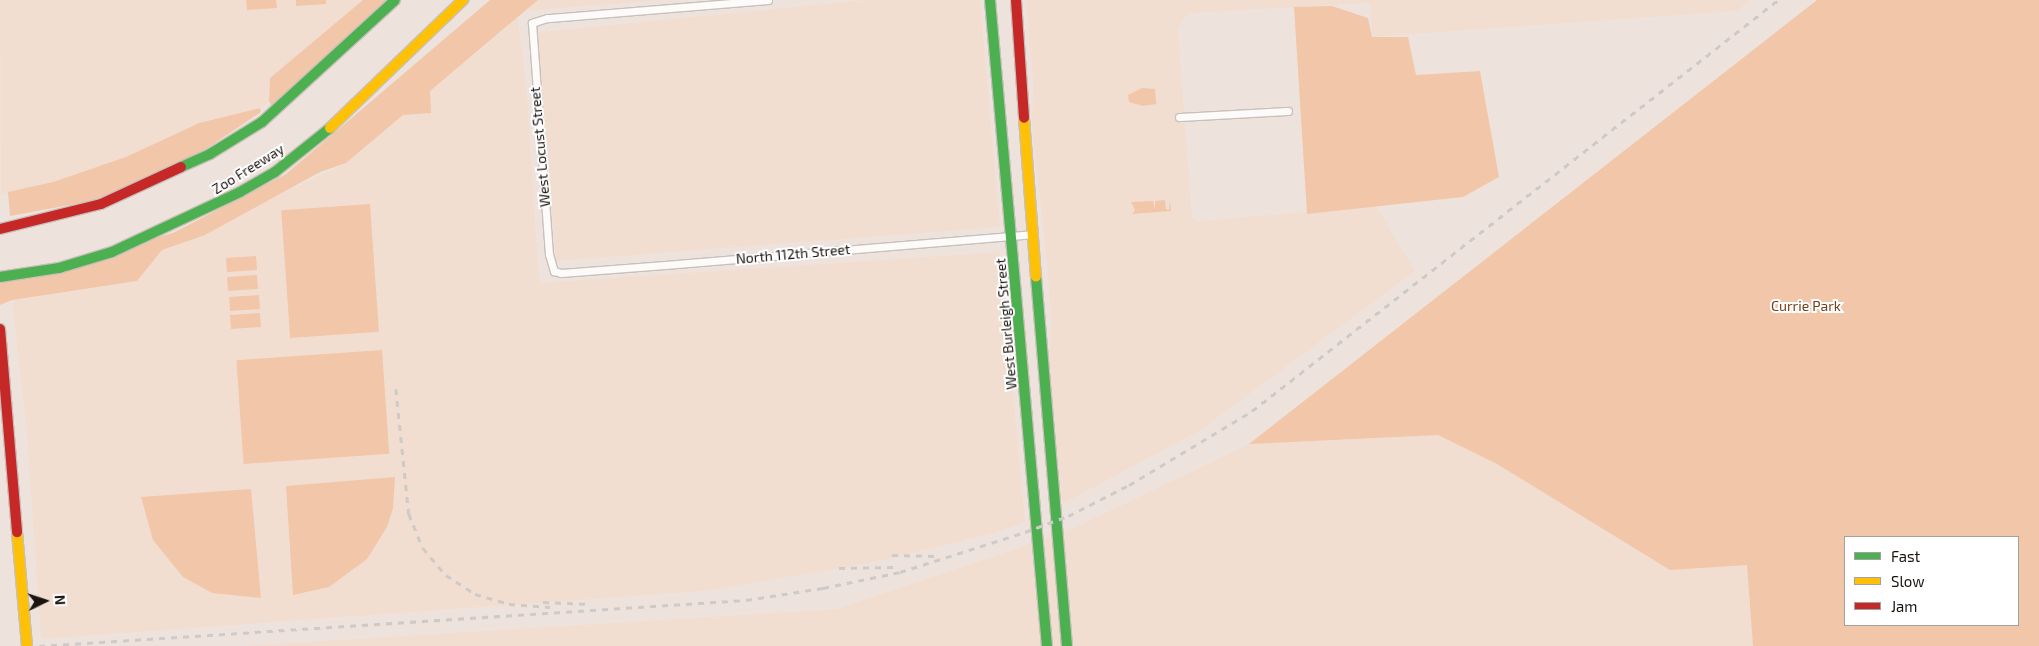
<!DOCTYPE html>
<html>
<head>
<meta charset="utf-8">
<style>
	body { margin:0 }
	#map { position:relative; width:2039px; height:646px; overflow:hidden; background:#eee3dc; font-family:"Exo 2",sans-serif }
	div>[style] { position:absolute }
	.built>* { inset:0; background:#f2ded0 }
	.green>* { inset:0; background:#f2c6a9; transform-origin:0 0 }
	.roads { filter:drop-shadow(1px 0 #c8c0ba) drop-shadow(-1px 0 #c8c0ba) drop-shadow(0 1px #c8c0ba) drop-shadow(0 -1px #c8c0ba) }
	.street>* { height:7px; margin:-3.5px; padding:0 3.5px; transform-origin:3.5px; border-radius:3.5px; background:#fcfbfa }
	.fast>* { height:10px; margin:-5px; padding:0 5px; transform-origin:5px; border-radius:5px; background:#4caf50 }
	.slow>* { height:10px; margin:-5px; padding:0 5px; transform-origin:5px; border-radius:5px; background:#ffc107 }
	.jam>* { height:10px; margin:-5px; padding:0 5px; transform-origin:5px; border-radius:5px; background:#c62828 }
	.rail>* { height:2.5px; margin-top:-1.25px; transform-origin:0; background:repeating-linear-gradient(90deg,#cecac8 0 6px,transparent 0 12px) }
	span { translate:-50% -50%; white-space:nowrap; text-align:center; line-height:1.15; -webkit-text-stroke:4px #fff; paint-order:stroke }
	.street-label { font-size:14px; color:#1a130e }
	.park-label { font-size:14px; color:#71401a }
	.legend { position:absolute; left:1844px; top:536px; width:175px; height:90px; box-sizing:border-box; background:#fff; border:1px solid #a3a19f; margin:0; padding:6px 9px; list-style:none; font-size:15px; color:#1a130e }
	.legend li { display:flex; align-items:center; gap:10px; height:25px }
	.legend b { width:25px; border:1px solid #a3a19f }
	.north { position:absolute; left:20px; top:576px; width:50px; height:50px; -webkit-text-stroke:4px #fff; paint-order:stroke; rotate:86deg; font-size:14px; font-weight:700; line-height:20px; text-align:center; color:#1a130e }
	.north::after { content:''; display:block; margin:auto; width:18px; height:22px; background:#1a130e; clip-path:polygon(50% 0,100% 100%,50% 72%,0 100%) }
</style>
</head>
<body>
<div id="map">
	<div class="built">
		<div style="clip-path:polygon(0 0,363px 0,270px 78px,269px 102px,260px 108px,199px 123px,126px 157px,53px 182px,1px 194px)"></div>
		<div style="clip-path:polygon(538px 0,660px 0,525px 11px)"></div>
		<div style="clip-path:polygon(866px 0,980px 0,1000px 227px,556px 261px,537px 32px)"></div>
		<div style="clip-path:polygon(1026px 0,1751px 0,1737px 11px,1372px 37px,1370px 3px,1193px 13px,1184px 17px,1178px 30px,1192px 217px,1198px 221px,1376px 206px,1415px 271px,1199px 431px,1062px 504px,1049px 360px,1051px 325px,1047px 262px,1032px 127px,1033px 83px)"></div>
		<div style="clip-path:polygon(518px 18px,528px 105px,539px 283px,1000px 252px,1025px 522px,987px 535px,865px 564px,704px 591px,41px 639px,27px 434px,12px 300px,137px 281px,161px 250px,346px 163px,403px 115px,430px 113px,430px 91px)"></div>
		<div style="clip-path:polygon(1438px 435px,1497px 464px,1670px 570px,1748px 564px,1753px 646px,243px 646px,837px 609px,1068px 531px,1249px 444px)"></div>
	</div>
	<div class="green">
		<div style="clip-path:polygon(246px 0,276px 0,277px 8px,247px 10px)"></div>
		<div style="clip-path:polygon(296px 0,326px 0,326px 4px,296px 6px)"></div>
		<div style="clip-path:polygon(363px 0,388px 0,273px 107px,269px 102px,270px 78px)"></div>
		<div style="clip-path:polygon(490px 0,538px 0,430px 91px,431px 113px,403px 115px,346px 163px,320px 172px,205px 235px,162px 250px,137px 281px,12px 300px,0 305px,0 281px,173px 233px,286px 174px)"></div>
		<div style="clip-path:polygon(evenodd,1817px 0,2039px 0,2039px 646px,1753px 646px,1747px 565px,1670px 570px,1497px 464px,1438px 435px,1249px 444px,1817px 0,2018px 537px,2018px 625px,1845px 625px,1845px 537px,2018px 537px)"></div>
		<div style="clip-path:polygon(1332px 6px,1368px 18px,1372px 37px,1408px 37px,1416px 75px,1480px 71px,1499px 177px,1463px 197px,1307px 214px,1294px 7px)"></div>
		<div style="clip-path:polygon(1142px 88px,1155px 89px,1156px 104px,1143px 106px,1129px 102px,1128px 95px)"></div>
		<div style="clip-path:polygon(260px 108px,261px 112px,188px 161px,91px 201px,10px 216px,8px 192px,53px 182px,126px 157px,199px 123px)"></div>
		<div style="clip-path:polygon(1165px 200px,1166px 209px,1169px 210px,1170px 200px,1171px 211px,1132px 214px,1135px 210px,1131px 202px,1153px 201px,1155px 210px,1155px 201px)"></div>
		<div style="left:370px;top:204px;width:128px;height:89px;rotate:86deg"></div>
		<div style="left:256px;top:256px;width:14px;height:30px;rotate:86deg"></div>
		<div style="left:257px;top:275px;width:14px;height:30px;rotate:86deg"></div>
		<div style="left:259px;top:295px;width:14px;height:30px;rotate:86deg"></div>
		<div style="left:260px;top:313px;width:14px;height:30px;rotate:86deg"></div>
		<div style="left:382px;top:350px;width:104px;height:146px;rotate:86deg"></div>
		<div style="clip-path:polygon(395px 477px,393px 508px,387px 527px,367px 559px,329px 587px,293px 595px,286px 486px)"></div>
		<div style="clip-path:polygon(251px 489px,261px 598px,212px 593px,183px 577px,153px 540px,141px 497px)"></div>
	</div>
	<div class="roads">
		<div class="street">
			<div style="left:768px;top:0;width:222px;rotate:175.3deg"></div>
			<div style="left:547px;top:18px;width:16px;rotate:162deg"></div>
			<div style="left:532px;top:23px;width:232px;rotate:85.8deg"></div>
			<div style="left:549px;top:254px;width:18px;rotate:74deg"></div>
			<div style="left:554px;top:271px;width:7px;rotate:16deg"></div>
			<div style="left:561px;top:273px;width:104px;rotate:-4.4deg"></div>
			<div style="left:665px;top:265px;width:368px;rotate:-4.8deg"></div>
			<div style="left:1179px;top:117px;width:109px;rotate:-3.2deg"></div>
		</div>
		<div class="fast">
			<div style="left:990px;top:0;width:649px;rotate:84.96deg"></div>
			<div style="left:181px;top:167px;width:32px;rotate:-24deg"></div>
			<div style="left:210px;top:154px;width:61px;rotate:-31.6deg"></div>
			<div style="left:262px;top:122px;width:180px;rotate:-42.5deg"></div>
			<div style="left:0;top:277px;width:60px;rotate:-8.7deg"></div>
			<div style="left:59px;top:268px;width:55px;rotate:-16.8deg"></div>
			<div style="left:112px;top:252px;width:141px;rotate:-25.1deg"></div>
			<div style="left:240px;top:192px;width:40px;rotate:-29.7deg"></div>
			<div style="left:275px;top:172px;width:70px;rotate:-38.7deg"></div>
			<div style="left:1036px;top:277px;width:370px;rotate:85.2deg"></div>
		</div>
		<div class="slow">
			<div style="left:1024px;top:118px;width:159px;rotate:85.7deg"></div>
			<div style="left:330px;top:128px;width:185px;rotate:-43.9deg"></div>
			<div style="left:17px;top:532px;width:114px;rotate:85deg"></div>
		</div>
		<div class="jam">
			<div style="left:1016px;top:0;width:118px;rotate:86.1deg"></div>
			<div style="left:0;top:229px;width:104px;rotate:-13.9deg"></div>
			<div style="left:101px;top:204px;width:88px;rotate:-24.8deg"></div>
			<div style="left:0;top:329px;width:204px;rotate:85.2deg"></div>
		</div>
	</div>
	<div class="rail">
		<div style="left:396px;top:389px;width:126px;rotate:84.1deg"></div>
		<div style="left:409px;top:514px;width:37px;rotate:68deg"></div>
		<div style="left:423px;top:548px;width:35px;rotate:50deg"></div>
		<div style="left:446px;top:575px;width:35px;rotate:33deg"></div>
		<div style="left:475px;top:594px;width:35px;rotate:16deg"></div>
		<div style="left:509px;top:604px;width:41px;rotate:4.2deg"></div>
		<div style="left:892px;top:555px;width:45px;rotate:1.3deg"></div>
		<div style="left:839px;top:568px;width:55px;rotate:-1deg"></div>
		<div style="left:543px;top:602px;width:48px;rotate:2.4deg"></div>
		<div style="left:39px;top:646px;width:708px;rotate:-3.72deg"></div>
		<div style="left:746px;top:600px;width:78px;rotate:-8.9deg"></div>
		<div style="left:823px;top:588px;width:79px;rotate:-11.7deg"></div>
		<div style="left:900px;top:572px;width:131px;rotate:-17.7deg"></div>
		<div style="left:1025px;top:532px;width:46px;rotate:-20.4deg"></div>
		<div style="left:1068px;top:516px;width:68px;rotate:-26.9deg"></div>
		<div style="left:1129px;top:485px;width:144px;rotate:-31deg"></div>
		<div style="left:1252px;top:411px;width:668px;rotate:-38deg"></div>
	</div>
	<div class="street-label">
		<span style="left:540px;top:147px;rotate:-95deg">West Locust Street</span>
		<span style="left:248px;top:169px;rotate:-32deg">Zoo Freeway</span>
		<span style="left:793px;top:254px;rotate:-5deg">North 112th Street</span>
		<span style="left:1006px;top:324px;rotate:-95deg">West Burleigh Street</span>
	</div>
	<div class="park-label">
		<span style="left:1806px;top:306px">Currie Park</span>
	</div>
	<ul class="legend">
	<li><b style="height:6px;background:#4caf50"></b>Fast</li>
	<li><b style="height:6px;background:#ffc107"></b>Slow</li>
	<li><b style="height:6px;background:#c62828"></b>Jam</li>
	</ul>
	<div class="north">N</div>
</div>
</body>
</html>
